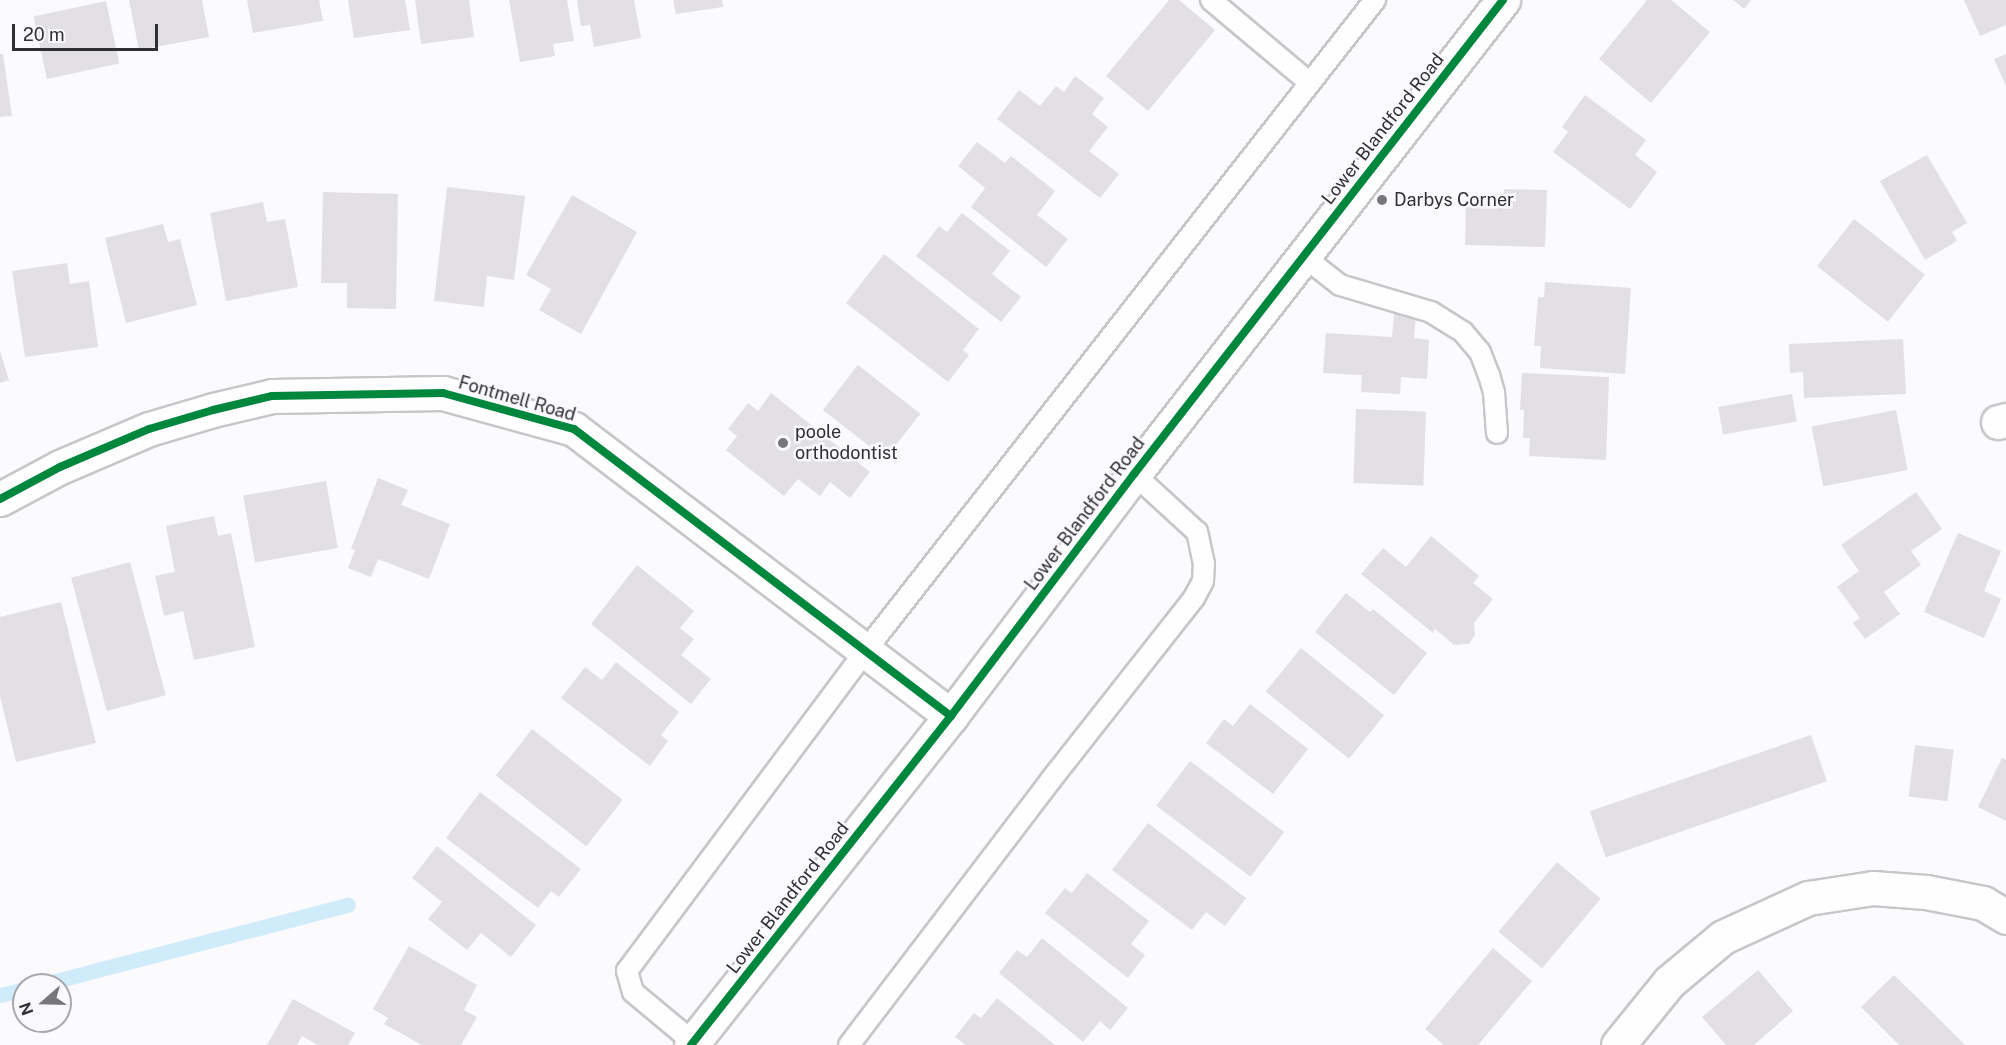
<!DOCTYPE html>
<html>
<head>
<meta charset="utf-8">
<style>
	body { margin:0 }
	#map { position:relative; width:2006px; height:1045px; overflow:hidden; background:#fbfafd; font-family:"Public Sans",sans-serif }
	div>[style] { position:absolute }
	.stream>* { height:15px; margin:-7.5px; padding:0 7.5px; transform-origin:7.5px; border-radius:7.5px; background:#d0ebfa }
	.building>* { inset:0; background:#e2e0e4; transform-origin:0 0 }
	.roads { filter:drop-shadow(2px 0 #c7c7ca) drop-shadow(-2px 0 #c7c7ca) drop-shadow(0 2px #c7c7ca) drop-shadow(0 -2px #c7c7ca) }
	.service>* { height:20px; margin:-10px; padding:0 10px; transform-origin:10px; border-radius:10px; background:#fefeff }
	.minor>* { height:33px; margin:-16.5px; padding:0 16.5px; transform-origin:16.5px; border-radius:16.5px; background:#fefeff }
	.secondary>* { height:33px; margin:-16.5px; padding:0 16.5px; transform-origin:16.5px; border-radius:16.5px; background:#fefeff }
	.cycleway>* { height:8px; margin:-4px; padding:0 4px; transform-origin:4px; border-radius:4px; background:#00873e }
	.dots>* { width:16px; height:16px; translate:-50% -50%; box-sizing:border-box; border:3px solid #faf9fe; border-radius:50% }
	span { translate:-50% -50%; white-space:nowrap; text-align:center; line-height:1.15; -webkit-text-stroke:5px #faf9fe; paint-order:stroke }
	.street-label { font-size:18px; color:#303034 }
	.poi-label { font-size:18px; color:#303034 }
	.left { translate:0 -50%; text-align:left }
	.north { position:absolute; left:12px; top:973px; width:60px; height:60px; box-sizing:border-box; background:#faf9fe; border:2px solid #a9a9ad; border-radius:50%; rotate:250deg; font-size:16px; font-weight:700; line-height:24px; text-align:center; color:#303034 }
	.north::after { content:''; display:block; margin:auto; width:21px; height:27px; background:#77777a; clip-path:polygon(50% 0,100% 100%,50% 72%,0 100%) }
	.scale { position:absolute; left:12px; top:24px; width:146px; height:27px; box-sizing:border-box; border:3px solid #303034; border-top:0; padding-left:8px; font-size:18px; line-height:21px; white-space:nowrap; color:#303034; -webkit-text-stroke:4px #faf9fe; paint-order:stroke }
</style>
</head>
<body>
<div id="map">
	<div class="stream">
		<div style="left:40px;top:985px;width:318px;rotate:-14.6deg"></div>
		<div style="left:0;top:995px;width:25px;rotate:-14deg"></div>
	</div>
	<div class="building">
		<div style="clip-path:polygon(129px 0,202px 0,209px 37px,139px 50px)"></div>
		<div style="clip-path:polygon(247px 0,319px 0,323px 21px,253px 33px)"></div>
		<div style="clip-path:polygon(348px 0,405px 0,410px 30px,354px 38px)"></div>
		<div style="clip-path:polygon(415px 0,469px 0,474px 37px,421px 44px)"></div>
		<div style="clip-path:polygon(509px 0,567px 0,574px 41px,553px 44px,555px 56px,520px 62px)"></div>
		<div style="clip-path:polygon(577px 0,634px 0,641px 38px,594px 47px,590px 25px,581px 26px)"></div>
		<div style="clip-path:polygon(673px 0,722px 0,723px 7px,676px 14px)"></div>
		<div style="clip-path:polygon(1169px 0,1179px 0,1215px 30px,1148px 111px,1106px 76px)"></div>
		<div style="clip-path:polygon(1647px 0,1671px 0,1710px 32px,1651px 103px,1599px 59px)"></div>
		<div style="clip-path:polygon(1733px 0,1751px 0,1744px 9px)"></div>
		<div style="clip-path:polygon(1964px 0,2006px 0,2006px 25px,1980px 36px)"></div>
		<div style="left:106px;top:1px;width:64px;height:74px;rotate:78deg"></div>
		<div style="clip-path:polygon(0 54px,3px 54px,12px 116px,0 117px)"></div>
		<div style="clip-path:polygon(2006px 54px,2006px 86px,1994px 59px)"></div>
		<div style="clip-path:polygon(1075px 76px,1104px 98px,1092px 114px,1108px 127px,1089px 151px,1119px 174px,1100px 198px,997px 119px,1019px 90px,1040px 106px,1056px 86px,1064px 92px)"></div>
		<div style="clip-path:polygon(1585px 95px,1646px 140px,1635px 155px,1657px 172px,1630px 209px,1553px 152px,1568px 132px,1562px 127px)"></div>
		<div style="clip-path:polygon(977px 142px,1005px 163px,1011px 156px,1055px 191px,1037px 215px,1068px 239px,1046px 267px,971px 207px,985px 188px,958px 166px)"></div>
		<div style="clip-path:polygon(1927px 155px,1967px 223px,1952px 232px,1957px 241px,1925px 260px,1880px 181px)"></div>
		<div style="clip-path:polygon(447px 187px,525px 196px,514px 280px,487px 276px,484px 307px,434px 301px)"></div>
		<div style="clip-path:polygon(1504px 189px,1547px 190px,1545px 247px,1465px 245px,1466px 195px,1503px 197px)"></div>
		<div style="clip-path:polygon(323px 192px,398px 194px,396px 309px,347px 308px,347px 283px,321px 283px)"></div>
		<div style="clip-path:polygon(572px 195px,637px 232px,581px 334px,539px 310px,551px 289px,526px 275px)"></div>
		<div style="clip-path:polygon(263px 202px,267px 222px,285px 219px,298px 287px,226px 301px,210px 213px)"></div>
		<div style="clip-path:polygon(962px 213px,1010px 251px,992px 274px,1021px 297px,1001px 322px,916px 256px,939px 226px,947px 232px)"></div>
		<div style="left:1854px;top:219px;width:90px;height:60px;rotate:38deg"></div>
		<div style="clip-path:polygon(163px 224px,168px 242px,180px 239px,197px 305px,126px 323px,105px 238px)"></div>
		<div style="clip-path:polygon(884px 254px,979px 329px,963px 350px,969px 355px,948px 382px,846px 303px)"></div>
		<div style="clip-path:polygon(67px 263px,70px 284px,89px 281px,98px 347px,25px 357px,12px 271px)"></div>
		<div style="clip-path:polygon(1545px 282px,1631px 288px,1625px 374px,1540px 368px,1541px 346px,1534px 346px,1538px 297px,1544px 297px)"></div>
		<div style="clip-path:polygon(1394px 313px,1416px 314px,1414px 338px,1429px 340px,1427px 379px,1401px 377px,1400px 394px,1361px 392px,1362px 375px,1323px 373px,1326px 333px,1392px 337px)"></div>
		<div style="clip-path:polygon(1903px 339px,1906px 394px,1804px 398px,1803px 372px,1790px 373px,1789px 344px)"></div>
		<div style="clip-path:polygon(0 351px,9px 380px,0 383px)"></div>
		<div style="left:858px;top:365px;width:79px;height:57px;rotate:38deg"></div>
		<div style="clip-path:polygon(1522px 373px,1609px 377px,1606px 460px,1529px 456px,1530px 438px,1523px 438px,1524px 410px,1520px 410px)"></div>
		<div style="clip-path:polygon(771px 393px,870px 472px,850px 498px,830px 482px,820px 496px,798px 479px,784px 496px,726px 450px,737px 436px,728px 429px,748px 403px,758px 411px)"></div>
		<div style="left:1792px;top:394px;width:28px;height:75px;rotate:80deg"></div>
		<div style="left:1356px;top:409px;width:70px;height:74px;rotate:2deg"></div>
		<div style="left:1896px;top:410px;width:61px;height:86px;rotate:79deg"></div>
		<div style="clip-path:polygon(378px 478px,408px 490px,401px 505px,450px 524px,429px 579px,378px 559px,371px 577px,348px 568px,355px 550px,351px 549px)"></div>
		<div style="left:326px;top:481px;width:68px;height:84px;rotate:80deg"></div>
		<div style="clip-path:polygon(1916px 492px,1942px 529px,1911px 551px,1921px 565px,1884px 592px,1900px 614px,1865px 639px,1853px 623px,1860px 618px,1837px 587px,1859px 571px,1841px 545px)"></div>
		<div style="clip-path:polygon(214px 516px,218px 536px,231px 533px,255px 647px,194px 660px,183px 611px,164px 616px,155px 576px,175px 572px,166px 526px)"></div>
		<div style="clip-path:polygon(1958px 533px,2001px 551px,1984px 591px,2001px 599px,1984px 638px,1924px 612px)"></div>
		<div style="clip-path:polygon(1431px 536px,1479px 576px,1473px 583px,1493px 599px,1474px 623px,1475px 635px,1469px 644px,1454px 645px,1435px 629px,1433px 633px,1361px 574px,1383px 548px,1406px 567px)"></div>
		<div style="left:130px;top:562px;width:138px;height:61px;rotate:75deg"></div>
		<div style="clip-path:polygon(637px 565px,694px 611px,680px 628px,694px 639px,681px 655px,711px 679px,691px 704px,591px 624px)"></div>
		<div style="clip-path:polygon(1346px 593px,1370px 612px,1373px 609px,1427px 653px,1394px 695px,1315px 632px)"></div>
		<div style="clip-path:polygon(61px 602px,96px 743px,16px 762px,0 696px,0 617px)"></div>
		<div style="left:1301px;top:648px;width:107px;height:56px;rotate:39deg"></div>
		<div style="clip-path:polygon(616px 662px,679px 712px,661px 735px,668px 741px,650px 766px,561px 698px,585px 667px,602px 680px)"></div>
		<div style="clip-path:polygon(1250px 704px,1308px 749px,1273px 794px,1206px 743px,1224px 719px,1233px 726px)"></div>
		<div style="left:532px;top:729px;width:115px;height:59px;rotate:38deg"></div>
		<div style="left:1811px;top:735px;width:49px;height:234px;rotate:71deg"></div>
		<div style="left:1915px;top:745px;width:39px;height:52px;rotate:7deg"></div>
		<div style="clip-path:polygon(2002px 758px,2006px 760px,2006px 821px,1978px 807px)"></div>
		<div style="left:1190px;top:761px;width:118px;height:56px;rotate:37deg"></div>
		<div style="clip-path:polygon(480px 792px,581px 869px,559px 897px,551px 891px,538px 908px,446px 838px)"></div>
		<div style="clip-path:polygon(1148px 823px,1246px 898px,1225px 926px,1206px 912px,1192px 930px,1112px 870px)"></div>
		<div style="clip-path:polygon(437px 846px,536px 925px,511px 957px,481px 933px,467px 950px,428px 919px,442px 902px,412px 878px)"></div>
		<div style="left:1557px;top:862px;width:57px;height:91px;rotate:40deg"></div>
		<div style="clip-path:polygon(1087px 873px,1149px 921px,1131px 944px,1145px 955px,1128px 978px,1045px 913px,1065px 888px,1072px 893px)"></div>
		<div style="clip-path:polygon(1042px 938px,1128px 1008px,1110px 1030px,1100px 1021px,1083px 1042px,999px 973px,1017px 950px,1027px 957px)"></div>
		<div style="clip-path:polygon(409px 946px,477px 985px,464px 1010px,477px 1017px,461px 1045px,422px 1045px,384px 1024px,388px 1018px,373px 1009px)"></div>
		<div style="clip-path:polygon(1493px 948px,1532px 981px,1478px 1045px,1444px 1045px,1425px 1029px)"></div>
		<div style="clip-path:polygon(1758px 970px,1793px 1011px,1754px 1045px,1726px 1045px,1702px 1017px)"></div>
		<div style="clip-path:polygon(1894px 975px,1936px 1016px,1965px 1045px,1899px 1045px,1861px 1007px)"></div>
		<div style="clip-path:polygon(997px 998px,1055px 1045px,966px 1045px,955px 1037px,974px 1013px,981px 1018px)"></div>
		<div style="clip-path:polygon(293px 999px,355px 1033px,348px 1045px,318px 1045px,302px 1036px,297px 1045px,267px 1045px)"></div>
	</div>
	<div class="roads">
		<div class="service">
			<div style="left:1211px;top:0;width:129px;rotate:40deg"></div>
			<div style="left:1303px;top:256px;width:47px;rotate:38.1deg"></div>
			<div style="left:1340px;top:285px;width:95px;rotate:16.5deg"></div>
			<div style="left:1431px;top:312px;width:38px;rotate:32deg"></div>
			<div style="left:1463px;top:332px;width:26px;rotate:50deg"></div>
			<div style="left:1480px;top:352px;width:25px;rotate:69deg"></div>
			<div style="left:1489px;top:375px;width:19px;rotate:74deg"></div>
			<div style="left:1494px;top:393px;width:40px;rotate:85.7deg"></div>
			<div style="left:693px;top:1042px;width:78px;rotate:-140.2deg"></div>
			<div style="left:633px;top:992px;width:22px;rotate:-106deg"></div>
			<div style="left:627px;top:971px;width:400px;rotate:-53.3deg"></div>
			<div style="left:866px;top:650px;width:826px;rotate:-51.94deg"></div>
			<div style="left:849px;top:1045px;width:332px;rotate:-52.7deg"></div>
			<div style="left:1050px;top:781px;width:233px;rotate:-51.8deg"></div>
			<div style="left:1194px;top:598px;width:19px;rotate:-62deg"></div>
			<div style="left:1203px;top:581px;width:17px;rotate:-87deg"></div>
			<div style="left:1204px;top:564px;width:33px;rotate:-102deg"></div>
			<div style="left:1197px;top:532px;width:86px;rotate:-137.4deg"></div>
		</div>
		<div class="minor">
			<div style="left:1998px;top:422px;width:8px;rotate:-14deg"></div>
			<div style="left:0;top:499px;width:68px;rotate:-28.1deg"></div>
			<div style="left:60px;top:467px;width:97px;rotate:-23.1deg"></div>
			<div style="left:149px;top:429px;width:67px;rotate:-16.5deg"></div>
			<div style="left:213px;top:410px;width:61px;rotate:-13.3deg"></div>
			<div style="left:272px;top:396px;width:171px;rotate:-1deg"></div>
			<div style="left:443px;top:393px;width:136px;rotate:15.4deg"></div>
			<div style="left:574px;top:429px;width:474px;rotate:37.3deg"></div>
			<div style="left:1618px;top:1045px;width:81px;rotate:-51deg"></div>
			<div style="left:1669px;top:982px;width:70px;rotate:-39.8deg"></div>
			<div style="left:1723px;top:937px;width:94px;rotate:-24.6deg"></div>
			<div style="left:1808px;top:898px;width:66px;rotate:-8.7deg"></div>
			<div style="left:1873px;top:888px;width:53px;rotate:4.3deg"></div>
			<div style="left:1926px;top:892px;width:58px;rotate:10.9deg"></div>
			<div style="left:1983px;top:903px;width:27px;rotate:31deg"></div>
		</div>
		<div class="secondary">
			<div style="left:691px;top:1045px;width:419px;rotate:-51.7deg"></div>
			<div style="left:951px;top:716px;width:303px;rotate:-52.9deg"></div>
			<div style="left:1134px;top:474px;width:601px;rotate:-52.1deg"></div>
		</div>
	</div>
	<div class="cycleway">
		<div style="left:0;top:499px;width:68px;rotate:-28.1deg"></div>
		<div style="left:60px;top:467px;width:97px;rotate:-23.1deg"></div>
		<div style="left:149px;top:429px;width:67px;rotate:-16.5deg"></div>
		<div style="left:213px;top:410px;width:61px;rotate:-13.3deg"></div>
		<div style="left:272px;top:396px;width:171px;rotate:-1deg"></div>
		<div style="left:443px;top:393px;width:136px;rotate:15.4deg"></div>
		<div style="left:574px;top:429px;width:474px;rotate:37.3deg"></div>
		<div style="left:691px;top:1045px;width:419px;rotate:-51.7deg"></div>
		<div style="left:951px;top:716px;width:303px;rotate:-52.9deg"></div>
		<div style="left:1134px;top:474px;width:601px;rotate:-52.1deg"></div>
	</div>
	<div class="dots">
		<div style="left:1382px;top:200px;background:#77777a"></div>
		<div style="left:783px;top:443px;background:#77777a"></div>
	</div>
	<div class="street-label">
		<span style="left:1383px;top:129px;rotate:-52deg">Lower Blandford Road</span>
		<span style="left:517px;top:399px;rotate:16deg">Fontmell Road</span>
		<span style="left:1085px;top:514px;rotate:-53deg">Lower Blandford Road</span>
		<span style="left:788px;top:898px;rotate:-52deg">Lower Blandford Road</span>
	</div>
	<div class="poi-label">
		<span class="left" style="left:1394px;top:200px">Darbys Corner</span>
		<span class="left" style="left:795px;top:443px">poole<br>orthodontist</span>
	</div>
	<div class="north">N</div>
	<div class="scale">20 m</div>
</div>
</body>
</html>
